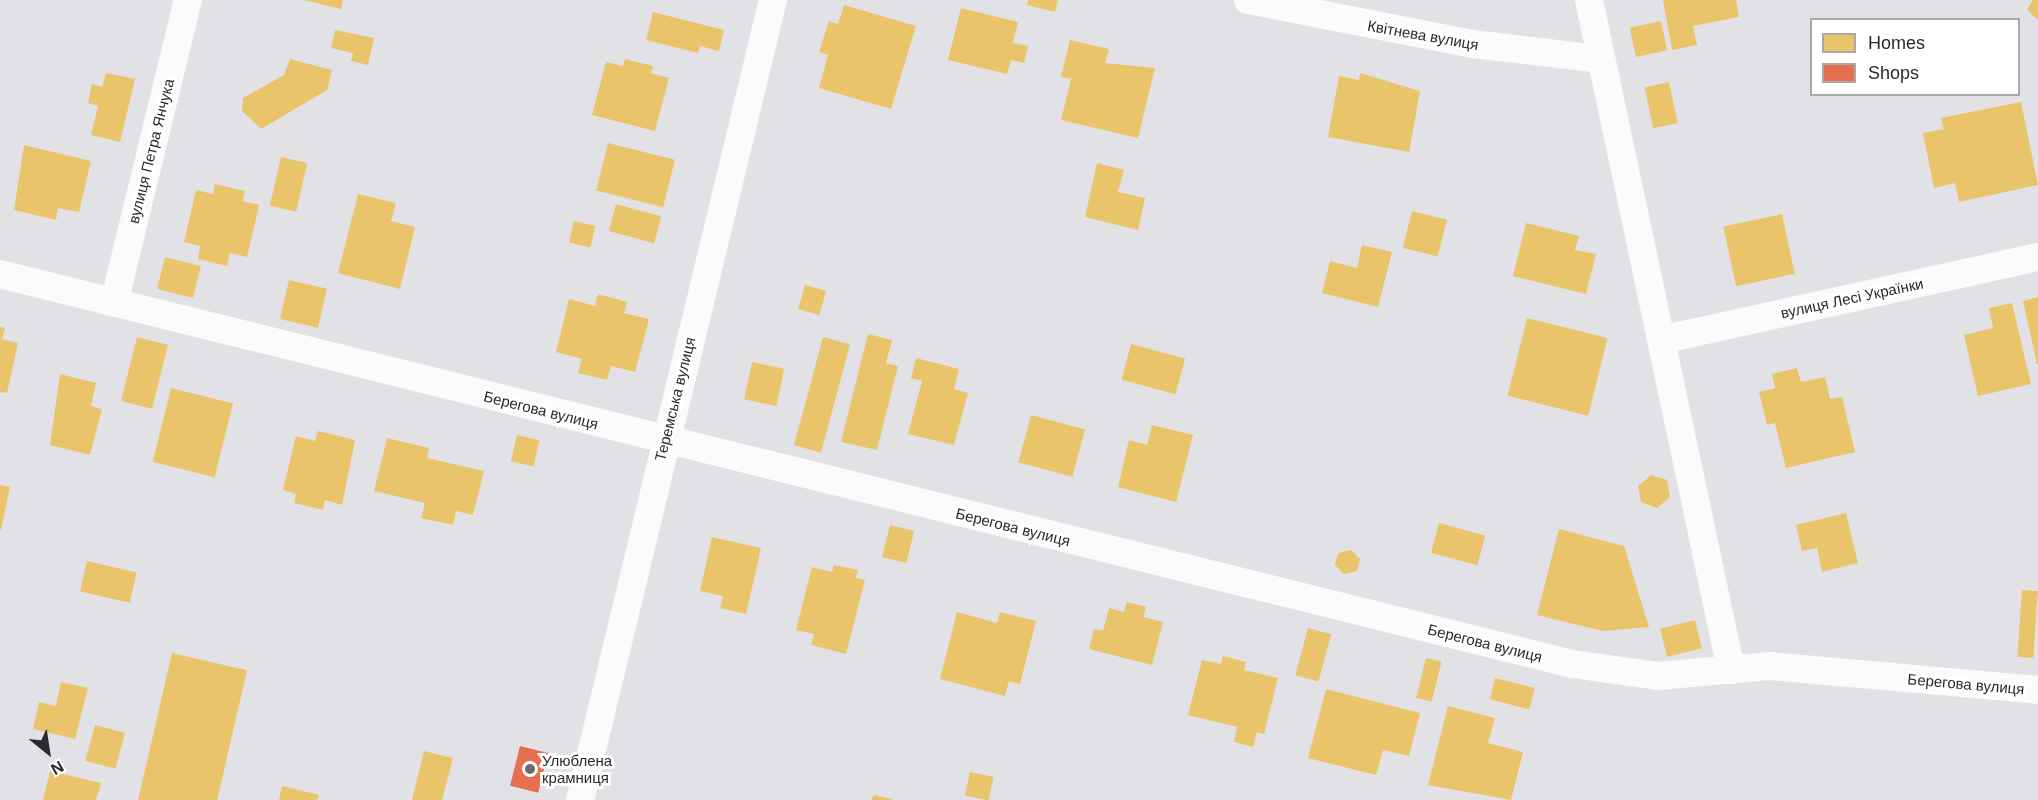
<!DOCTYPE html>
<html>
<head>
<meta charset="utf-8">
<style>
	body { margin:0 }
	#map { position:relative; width:2038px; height:800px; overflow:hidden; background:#e2e2e6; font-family:Helvetica,sans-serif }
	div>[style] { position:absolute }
	.homes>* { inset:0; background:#e9c46a; transform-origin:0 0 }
	.shops>* { inset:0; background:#e76f51; transform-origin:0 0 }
	.minor>* { height:28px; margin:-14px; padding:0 14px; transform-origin:14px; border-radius:14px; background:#fbfbfb }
	.dots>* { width:16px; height:16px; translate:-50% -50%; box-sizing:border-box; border:3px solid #fff; border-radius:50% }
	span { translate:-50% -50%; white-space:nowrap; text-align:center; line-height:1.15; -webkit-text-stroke:6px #fff; paint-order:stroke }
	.street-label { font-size:15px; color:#2a2a2d }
	.poi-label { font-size:15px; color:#2a2a2d }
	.left { translate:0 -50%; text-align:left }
	.legend { position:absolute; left:1810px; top:18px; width:210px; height:78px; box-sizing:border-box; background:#fff; border:2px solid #aaaaab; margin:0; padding:8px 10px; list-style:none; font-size:18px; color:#2a2a2d }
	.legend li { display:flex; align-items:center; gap:12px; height:30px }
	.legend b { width:30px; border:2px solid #aaaaab }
	.north { position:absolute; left:18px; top:722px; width:60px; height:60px; -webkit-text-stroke:4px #fff; paint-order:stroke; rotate:150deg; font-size:16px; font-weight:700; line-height:24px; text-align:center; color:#2a2a2d }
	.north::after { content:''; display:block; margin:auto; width:21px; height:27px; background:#2a2a2d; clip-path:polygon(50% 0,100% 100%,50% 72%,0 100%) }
</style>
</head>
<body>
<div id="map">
	<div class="homes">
		<div style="clip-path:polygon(304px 0,343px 0,341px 9px)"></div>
		<div style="clip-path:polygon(1028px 0,1058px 0,1055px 12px,1027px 5px)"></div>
		<div style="clip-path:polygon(1663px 0,1736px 0,1739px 17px,1693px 26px,1697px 45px,1672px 50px)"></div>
		<div style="clip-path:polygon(2033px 0,2038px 0,2038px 20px,2027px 10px)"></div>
		<div style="clip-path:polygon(844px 5px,916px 26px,891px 109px,819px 88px,828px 55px,819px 52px,829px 21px,838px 24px)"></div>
		<div style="clip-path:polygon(961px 8px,1018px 22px,1013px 43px,1028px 46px,1024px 63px,1011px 60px,1007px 74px,948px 60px)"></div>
		<div style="clip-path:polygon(653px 12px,724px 30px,719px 51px,700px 46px,698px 53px,646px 40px)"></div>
		<div style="left:1661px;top:21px;width:30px;height:32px;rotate:78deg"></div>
		<div style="clip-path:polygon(335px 30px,374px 38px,368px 65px,351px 61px,353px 53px,331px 48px)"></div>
		<div style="clip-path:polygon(1070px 40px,1109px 49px,1105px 63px,1155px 68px,1138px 138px,1061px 120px,1071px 79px,1061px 77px)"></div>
		<div style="clip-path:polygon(290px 59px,332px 70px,327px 90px,261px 129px,242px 111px,243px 98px,284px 75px)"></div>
		<div style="clip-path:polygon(625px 59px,653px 66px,651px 73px,669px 78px,655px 131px,592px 115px,606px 62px,623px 66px)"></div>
		<div style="clip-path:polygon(106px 73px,135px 79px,120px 142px,91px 135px,98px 106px,88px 103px,92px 84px,102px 87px)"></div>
		<div style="clip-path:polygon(1360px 73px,1420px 91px,1409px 152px,1328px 137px,1339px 76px,1359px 80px)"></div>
		<div style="left:1669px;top:82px;width:42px;height:25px;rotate:78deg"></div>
		<div style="clip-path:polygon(2021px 102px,2038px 185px,1959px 202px,1955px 183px,1934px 188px,1923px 133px,1944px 129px,1941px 118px)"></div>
		<div style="left:608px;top:143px;width:69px;height:49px;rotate:14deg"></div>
		<div style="clip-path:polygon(24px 145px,91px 161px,79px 212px,58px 208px,56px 220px,14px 210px)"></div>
		<div style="left:281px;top:157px;width:27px;height:50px;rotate:13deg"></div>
		<div style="clip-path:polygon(1097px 163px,1124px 170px,1118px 192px,1145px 198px,1138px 230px,1085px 217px)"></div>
		<div style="clip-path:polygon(215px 184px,245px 191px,242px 201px,259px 205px,247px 257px,230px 253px,227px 266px,198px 259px,200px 246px,184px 242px,196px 190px,213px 194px)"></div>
		<div style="clip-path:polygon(358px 194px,396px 203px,391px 221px,415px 227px,400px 289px,338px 273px)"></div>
		<div style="left:616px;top:204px;width:47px;height:28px;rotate:15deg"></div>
		<div style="left:1412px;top:211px;width:36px;height:38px;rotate:14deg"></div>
		<div style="left:1782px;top:214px;width:61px;height:60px;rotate:78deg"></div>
		<div style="left:574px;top:221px;width:22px;height:22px;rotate:13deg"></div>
		<div style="clip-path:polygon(1526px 223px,1579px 236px,1575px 250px,1596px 254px,1586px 294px,1513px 276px)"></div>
		<div style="clip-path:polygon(1362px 245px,1392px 252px,1378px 307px,1322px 293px,1330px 261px,1357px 268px)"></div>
		<div style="left:165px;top:257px;width:37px;height:33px;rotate:14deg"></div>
		<div style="left:289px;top:280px;width:39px;height:40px;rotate:13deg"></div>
		<div style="left:805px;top:285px;width:22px;height:25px;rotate:16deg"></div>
		<div style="clip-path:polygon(598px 294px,627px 302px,624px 313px,649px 319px,635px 372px,611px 366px,607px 380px,578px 373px,582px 359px,556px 352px,569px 299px,595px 306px)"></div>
		<div style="clip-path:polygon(2038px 297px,2038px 364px,2037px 364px,2023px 301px)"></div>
		<div style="clip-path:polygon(2012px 303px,2031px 384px,1978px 396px,1964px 335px,1993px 328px,1989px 308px)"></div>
		<div style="left:1527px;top:318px;width:83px;height:80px;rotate:14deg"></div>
		<div style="clip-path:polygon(0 327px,5px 328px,2px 339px,18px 343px,7px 393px,0 392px)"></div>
		<div style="clip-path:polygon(868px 334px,892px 340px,886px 363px,898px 366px,877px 450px,841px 442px)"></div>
		<div style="left:137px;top:337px;width:32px;height:66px;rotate:14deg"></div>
		<div style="left:823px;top:337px;width:28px;height:112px;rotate:15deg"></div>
		<div style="left:1131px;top:344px;width:56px;height:37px;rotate:15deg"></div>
		<div style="clip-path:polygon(916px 358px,959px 369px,954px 389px,968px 393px,954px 445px,908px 434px,922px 381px,911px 378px)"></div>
		<div style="left:752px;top:362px;width:33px;height:38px;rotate:12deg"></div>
		<div style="clip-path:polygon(1797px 368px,1801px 382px,1825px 377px,1830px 399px,1842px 397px,1855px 452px,1786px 468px,1775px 423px,1767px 425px,1759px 392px,1775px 388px,1772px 374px)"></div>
		<div style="clip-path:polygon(60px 374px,96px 383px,91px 406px,102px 409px,90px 455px,50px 445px)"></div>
		<div style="left:171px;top:388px;width:64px;height:76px;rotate:14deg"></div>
		<div style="left:1031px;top:415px;width:56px;height:49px;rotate:15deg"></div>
		<div style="clip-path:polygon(1152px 425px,1193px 435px,1176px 502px,1118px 487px,1129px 440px,1147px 445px)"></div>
		<div style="clip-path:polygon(318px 431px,355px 440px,342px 505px,325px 500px,323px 510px,294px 503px,296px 494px,283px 490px,296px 436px,315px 441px)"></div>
		<div style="left:517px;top:435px;width:23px;height:27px;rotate:13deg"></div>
		<div style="clip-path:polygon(387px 438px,429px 448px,427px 458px,484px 471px,473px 515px,456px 511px,453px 525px,421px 518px,425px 503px,374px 491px)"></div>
		<div style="clip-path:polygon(1651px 475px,1667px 480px,1670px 497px,1657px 508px,1641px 502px,1638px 486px)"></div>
		<div style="clip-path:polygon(0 485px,10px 487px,1px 530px,0 530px)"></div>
		<div style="clip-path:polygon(1846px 513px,1858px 563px,1822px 572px,1817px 548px,1802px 551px,1796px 525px)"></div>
		<div style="left:1439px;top:523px;width:48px;height:31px;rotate:15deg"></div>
		<div style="left:890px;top:525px;width:25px;height:33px;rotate:14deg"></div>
		<div style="clip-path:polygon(1559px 529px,1624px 546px,1649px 627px,1603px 631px,1537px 615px)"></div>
		<div style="clip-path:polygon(712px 537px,761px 548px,746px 614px,720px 608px,723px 596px,700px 591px)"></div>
		<div style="clip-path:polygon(1351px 550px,1360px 559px,1357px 571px,1344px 574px,1335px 565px,1338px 553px)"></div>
		<div style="left:87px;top:561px;width:51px;height:31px;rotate:13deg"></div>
		<div style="clip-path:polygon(834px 565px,858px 570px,856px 578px,865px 580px,846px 654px,811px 645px,814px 634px,796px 630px,812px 567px,832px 572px)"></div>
		<div style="left:2022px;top:590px;width:16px;height:67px;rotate:4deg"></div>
		<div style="clip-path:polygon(1127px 602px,1146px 607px,1143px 617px,1163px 622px,1152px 665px,1089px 649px,1094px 629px,1103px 631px,1109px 608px,1124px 612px)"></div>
		<div style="clip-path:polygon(957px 612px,997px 623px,1000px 612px,1036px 621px,1020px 684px,1009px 681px,1005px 696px,940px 679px)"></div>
		<div style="left:1695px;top:620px;width:29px;height:36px;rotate:76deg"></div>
		<div style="left:1308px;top:628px;width:24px;height:49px;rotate:15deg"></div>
		<div style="left:172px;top:653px;width:77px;height:151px;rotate:13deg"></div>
		<div style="clip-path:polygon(1223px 656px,1246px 662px,1244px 670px,1278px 678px,1264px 734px,1257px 732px,1253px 747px,1234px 742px,1237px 727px,1188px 715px,1202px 660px,1221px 664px)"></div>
		<div style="left:1426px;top:658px;width:16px;height:41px;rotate:14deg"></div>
		<div style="left:1495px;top:678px;width:41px;height:22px;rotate:14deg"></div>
		<div style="clip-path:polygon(61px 682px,88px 688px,75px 739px,33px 729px,39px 702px,56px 706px)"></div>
		<div style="clip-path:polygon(1326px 689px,1420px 713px,1409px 756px,1383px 750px,1376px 775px,1308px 758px)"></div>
		<div style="clip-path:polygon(1448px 706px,1495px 718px,1488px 743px,1523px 752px,1511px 800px,1428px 785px)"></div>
		<div style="left:95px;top:725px;width:31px;height:37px;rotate:15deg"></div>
		<div style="clip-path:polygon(424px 751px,453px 758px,442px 800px,412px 800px)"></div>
		<div style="clip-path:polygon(50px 771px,101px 783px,96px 800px,43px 800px)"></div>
		<div style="left:970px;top:772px;width:24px;height:24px;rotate:12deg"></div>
		<div style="clip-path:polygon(282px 786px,319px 795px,317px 800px,279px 800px)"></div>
		<div style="clip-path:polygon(873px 795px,892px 799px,892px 800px,872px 800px)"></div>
	</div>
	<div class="shops">
		<div style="left:520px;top:746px;width:29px;height:41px;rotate:14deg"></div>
	</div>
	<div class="minor">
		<div style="left:1248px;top:0;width:229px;rotate:11.1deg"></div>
		<div style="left:1473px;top:44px;width:129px;rotate:6.7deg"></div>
		<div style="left:1589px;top:0;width:685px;rotate:78.03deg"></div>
		<div style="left:0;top:274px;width:1620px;rotate:13.93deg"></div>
		<div style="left:1572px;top:664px;width:87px;rotate:7.9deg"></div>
		<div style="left:1658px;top:676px;width:112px;rotate:-5.1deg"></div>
		<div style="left:1770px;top:666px;width:269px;rotate:5.1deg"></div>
		<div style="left:114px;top:303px;width:312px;rotate:-76.3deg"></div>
		<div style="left:1665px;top:339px;width:382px;rotate:-12.4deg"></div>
		<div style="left:580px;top:800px;width:823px;rotate:-76.44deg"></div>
	</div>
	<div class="dots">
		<div style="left:530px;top:769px;background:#6a6a6e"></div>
	</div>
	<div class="street-label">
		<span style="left:1423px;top:35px;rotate:10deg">Квітнева вулиця</span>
		<span style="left:151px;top:151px;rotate:-76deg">вулиця Петра Янчука</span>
		<span style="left:1852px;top:298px;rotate:-12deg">вулиця Лесі Українки</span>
		<span style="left:675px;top:399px;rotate:-76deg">Теремська вулиця</span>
		<span style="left:541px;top:410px;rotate:14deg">Берегова вулиця</span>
		<span style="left:1013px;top:527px;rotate:14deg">Берегова вулиця</span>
		<span style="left:1485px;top:643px;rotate:14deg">Берегова вулиця</span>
		<span style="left:1966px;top:684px;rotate:5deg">Берегова вулиця</span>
	</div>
	<div class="poi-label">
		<span class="left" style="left:542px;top:769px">Улюблена<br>крамниця</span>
	</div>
	<ul class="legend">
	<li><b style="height:16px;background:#e9c46a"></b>Homes</li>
	<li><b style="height:16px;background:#e76f51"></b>Shops</li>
	</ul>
	<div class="north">N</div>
</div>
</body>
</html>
